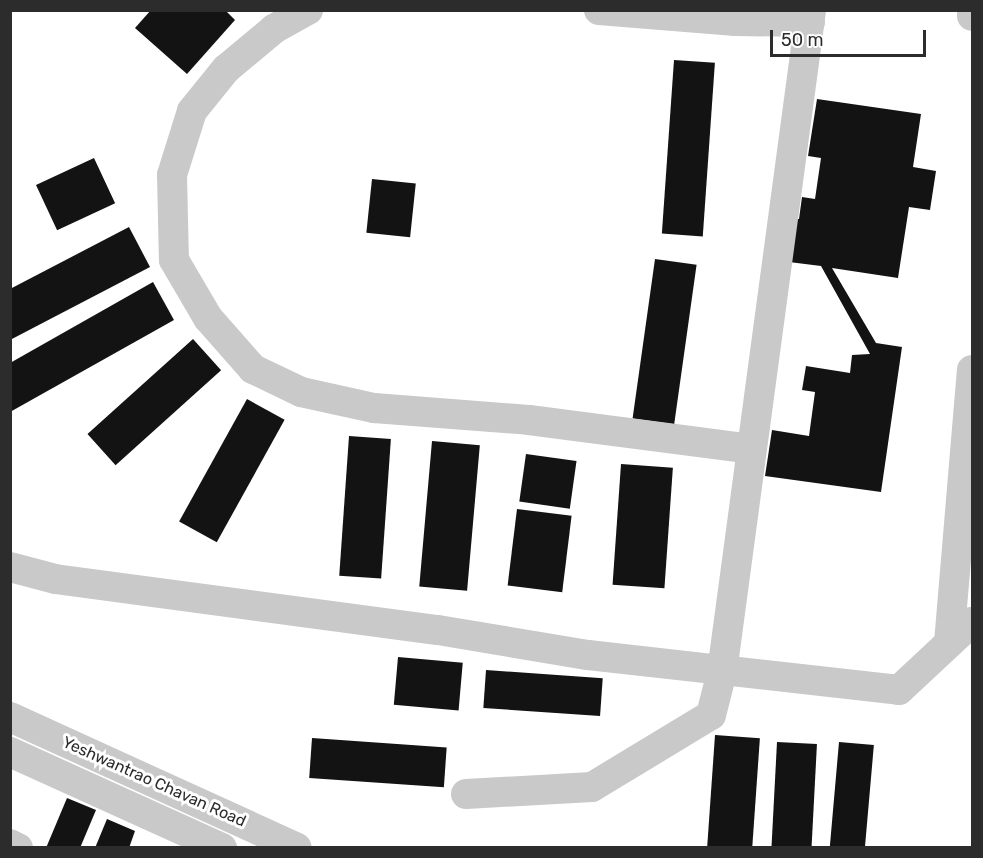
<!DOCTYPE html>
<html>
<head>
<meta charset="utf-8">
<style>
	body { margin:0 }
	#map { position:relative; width:983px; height:858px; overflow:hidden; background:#fff; font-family:Rubik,sans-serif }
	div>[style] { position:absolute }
	.building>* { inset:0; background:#131313; transform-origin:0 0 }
	.minor>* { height:30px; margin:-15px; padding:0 15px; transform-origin:15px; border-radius:15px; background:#c9c9c9 }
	span { translate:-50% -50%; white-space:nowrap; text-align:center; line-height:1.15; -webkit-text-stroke:6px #fff; paint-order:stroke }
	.street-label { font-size:16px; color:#2c2c2c }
	.frame { position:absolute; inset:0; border:12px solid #2c2c2c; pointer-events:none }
	.scale { position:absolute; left:770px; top:30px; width:156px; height:27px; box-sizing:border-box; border:3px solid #2c2c2c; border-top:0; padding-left:8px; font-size:18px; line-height:21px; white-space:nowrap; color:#2c2c2c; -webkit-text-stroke:4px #fff; paint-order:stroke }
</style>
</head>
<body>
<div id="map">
	<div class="building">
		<div style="clip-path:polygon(151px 10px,225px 10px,235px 20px,187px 74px,135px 28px)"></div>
		<div style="left:674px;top:60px;width:41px;height:174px;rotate:4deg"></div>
		<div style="clip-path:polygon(817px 99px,921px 114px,913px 167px,936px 171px,930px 210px,909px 207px,898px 278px,832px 268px,876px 343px,902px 347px,881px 492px,765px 476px,772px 430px,809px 436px,815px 392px,802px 390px,806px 366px,850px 373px,852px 355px,870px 354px,821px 266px,781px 261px,787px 218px,799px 219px,802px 197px,815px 199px,821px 158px,808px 156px)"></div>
		<div style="left:94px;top:158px;width:50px;height:64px;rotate:65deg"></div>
		<div style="left:372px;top:179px;width:44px;height:54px;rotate:6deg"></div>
		<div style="clip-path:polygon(129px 227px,150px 267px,10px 340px,10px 289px)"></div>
		<div style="left:655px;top:259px;width:42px;height:161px;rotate:8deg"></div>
		<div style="clip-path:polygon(153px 282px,174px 320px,10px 412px,10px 363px)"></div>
		<div style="left:193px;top:339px;width:42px;height:142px;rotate:48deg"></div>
		<div style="left:247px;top:399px;width:43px;height:140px;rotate:29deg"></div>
		<div style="left:349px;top:436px;width:42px;height:140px;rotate:4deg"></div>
		<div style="left:432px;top:441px;width:48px;height:146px;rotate:5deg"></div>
		<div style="left:526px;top:454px;width:51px;height:48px;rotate:8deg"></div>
		<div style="left:621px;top:464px;width:52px;height:121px;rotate:4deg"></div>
		<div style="left:517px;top:509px;width:55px;height:77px;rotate:7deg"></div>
		<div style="left:398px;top:657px;width:65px;height:48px;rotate:5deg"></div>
		<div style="left:486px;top:670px;width:117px;height:38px;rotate:4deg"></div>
		<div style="left:715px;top:735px;width:45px;height:113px;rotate:4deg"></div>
		<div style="left:312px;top:738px;width:135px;height:40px;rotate:4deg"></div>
		<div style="left:777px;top:742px;width:40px;height:106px;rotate:3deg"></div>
		<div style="left:839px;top:742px;width:35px;height:106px;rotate:5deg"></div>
		<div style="clip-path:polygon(67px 798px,96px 810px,80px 848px,46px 848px)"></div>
		<div style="clip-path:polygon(107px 819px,135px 831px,129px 848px,95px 848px)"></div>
	</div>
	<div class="minor">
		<div style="left:308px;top:10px;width:39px;rotate:151deg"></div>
		<div style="left:274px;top:29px;width:62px;rotate:140.2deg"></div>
		<div style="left:226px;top:69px;width:54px;rotate:129deg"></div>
		<div style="left:192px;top:111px;width:67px;rotate:107.4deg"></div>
		<div style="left:172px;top:175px;width:85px;rotate:88.7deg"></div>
		<div style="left:174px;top:260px;width:67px;rotate:59.6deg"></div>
		<div style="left:208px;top:318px;width:68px;rotate:48.6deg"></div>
		<div style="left:253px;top:369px;width:53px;rotate:25.6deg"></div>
		<div style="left:301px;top:392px;width:75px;rotate:12.4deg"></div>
		<div style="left:374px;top:408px;width:155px;rotate:4.4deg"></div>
		<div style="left:529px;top:420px;width:224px;rotate:7.4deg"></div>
		<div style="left:599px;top:10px;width:137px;rotate:4.6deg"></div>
		<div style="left:736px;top:21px;width:74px;rotate:0.8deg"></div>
		<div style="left:972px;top:10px;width:6px;rotate:90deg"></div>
		<div style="left:10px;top:567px;width:47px;rotate:14.9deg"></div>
		<div style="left:55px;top:579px;width:386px;rotate:7.6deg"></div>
		<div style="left:438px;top:630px;width:152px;rotate:9.5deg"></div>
		<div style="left:588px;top:655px;width:313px;rotate:6.4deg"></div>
		<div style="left:899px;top:690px;width:100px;rotate:-43deg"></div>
		<div style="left:949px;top:643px;width:274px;rotate:-85.2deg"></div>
		<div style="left:10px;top:717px;width:315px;rotate:24.5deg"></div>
		<div style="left:10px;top:752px;width:233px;rotate:24.4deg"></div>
		<div style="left:466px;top:794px;width:126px;rotate:-3.2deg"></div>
		<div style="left:592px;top:787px;width:139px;rotate:-31.2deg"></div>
		<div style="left:711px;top:715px;width:44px;rotate:-75.7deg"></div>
		<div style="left:722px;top:672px;width:668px;rotate:-82.34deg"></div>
		<div style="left:10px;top:844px;width:9px;rotate:27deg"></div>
	</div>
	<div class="street-label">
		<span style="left:154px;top:782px;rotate:24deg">Yeshwantrao Chavan Road</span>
	</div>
	<div class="frame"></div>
	<div class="scale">50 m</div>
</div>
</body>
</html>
